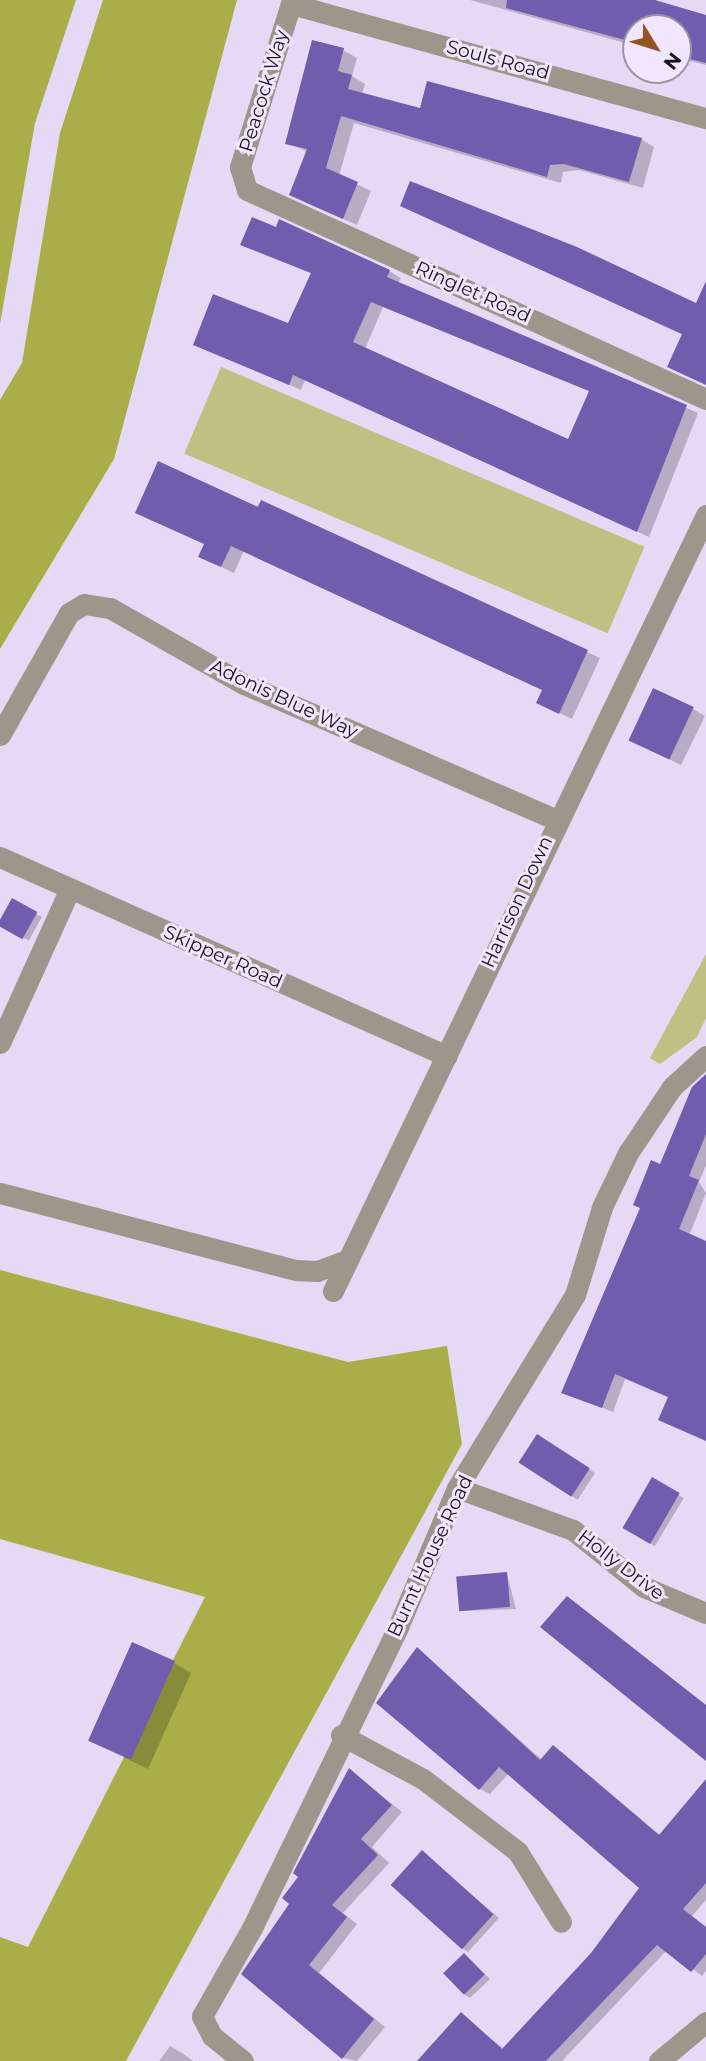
<!DOCTYPE html>
<html>
<head>
<meta charset="utf-8">
<style>
	body { margin:0 }
	#map { position:relative; width:706px; height:2061px; overflow:hidden; background:#e7d8f5; font-family:Montserrat,sans-serif }
	div>[style] { position:absolute }
	.green>* { inset:0; background:#bec181; transform-origin:0 0 }
	.forest>* { inset:0; background:#abae48 }
	.shadow>* { inset:0; background:#0003; transform-origin:0 0 }
	.building>* { inset:0; background:#715dae; transform-origin:0 0 }
	.minor>* { height:21px; margin:-10.5px; padding:0 10.5px; transform-origin:10.5px; border-radius:10.5px; background:#9c978a }
	span { translate:-50% -50%; white-space:nowrap; text-align:center; line-height:1.15; -webkit-text-stroke:6px #f2e6fe; paint-order:stroke }
	.street-label { font-size:19px; color:#19131d }
	.north { position:absolute; left:622px; top:14px; width:70px; height:70px; box-sizing:border-box; background:#f2e6fe; border:2px solid #9b92a4; border-radius:50%; rotate:128deg; font-size:19px; font-weight:700; line-height:28px; text-align:center; color:#19131d }
	.north::after { content:''; display:block; margin:auto; width:24px; height:32px; background:#955222; clip-path:polygon(50% 0,100% 100%,50% 72%,0 100%) }
</style>
</head>
<body>
<div id="map">
	<div class="green">
		<div style="left:221px;top:367px;width:460px;height:94px;rotate:23deg"></div>
		<div style="clip-path:polygon(706px 954px,706px 1018px,697px 1037px,660px 1064px,650px 1058px)"></div>
	</div>
	<div class="forest">
		<div style="clip-path:polygon(0 0,76px 0,35px 123px,0 324px)"></div>
		<div style="clip-path:polygon(103px 0,237px 0,114px 459px,0 649px,0 400px,22px 363px,60px 133px)"></div>
		<div style="clip-path:polygon(0 1270px,348px 1362px,447px 1346px,462px 1444px,126px 2061px,0 2061px,0 1937px,28px 1947px,205px 1597px,0 1539px)"></div>
	</div>
	<div class="shadow">
		<div style="clip-path:polygon(470px 0,642px 0,706px 17px,706px 65px,678px 58px,678px 28px,636px 28px,636px 46px)"></div>
		<div style="clip-path:polygon(343px 50px,357px 58px,352px 76px,365px 84px,362px 94px,421px 110px,641px 139px,654px 147px,643px 188px,579px 170px,563px 172px,561px 183px,354px 123px,339px 176px,371px 191px,357px 225px,304px 202px,308px 152px,287px 143px)"></div>
		<div style="clip-path:polygon(402px 205px,699px 307px,706px 291px,706px 384px,683px 335px)"></div>
		<div style="clip-path:polygon(evenodd,243px 245px,389px 271px,401px 278px,398px 283px,698px 413px,649px 537px,305px 380px,301px 390px,195px 344px,289px 326px,313px 274px,243px 245px,383px 307px,591px 392px,569px 441px,365px 349px,383px 307px)"></div>
		<div style="clip-path:polygon(262px 502px,600px 658px,572px 719px,551px 709px,544px 691px,244px 551px,234px 573px,213px 563px,206px 544px)"></div>
		<div style="clip-path:polygon(693px 709px,705px 716px,681px 765px,642px 746px)"></div>
		<div style="left:13px;top:901px;width:33px;height:27px;rotate:29deg"></div>
		<div style="clip-path:polygon(706px 1097px,706px 1165px,699px 1182px,706px 1193px,689px 1236px,706px 1243px,706px 1441px,670px 1398px,625px 1379px,613px 1412px,563px 1392px,661px 1167px)"></div>
		<div style="left:538px;top:1436px;width:68px;height:32px;rotate:33deg"></div>
		<div style="left:652px;top:1479px;width:37px;height:56px;rotate:31deg"></div>
		<div style="clip-path:polygon(507px 1574px,516px 1609px,462px 1611px)"></div>
		<div style="clip-path:polygon(418px 1649px,542px 1760px,553px 1747px,563px 1753px,661px 1836px,706px 1782px,706px 1900px,692px 1916px,706px 1927px,706px 1971px,702px 1976px,667px 1950px,562px 2061px,420px 2061px,461px 2014px,504px 2049px,593px 1954px,642px 1888px,509px 1773px,490px 1794px,480px 1789px)"></div>
		<div style="clip-path:polygon(174px 1663px,191px 1673px,148px 1769px,90px 1741px)"></div>
		<div style="clip-path:polygon(350px 1770px,402px 1812px,372px 1847px,389px 1863px,343px 1913px,357px 1924px,319px 1973px,385px 2027px,357px 2061px,343px 2058px,243px 1974px,291px 1903px)"></div>
		<div style="clip-path:polygon(422px 1852px,499px 1918px,468px 1952px,463px 1949px)"></div>
		<div style="clip-path:polygon(465px 1955px,490px 1979px,470px 1998px,465px 1995px)"></div>
		<div style="clip-path:polygon(170px 2046px,182px 2053px,193px 2061px,159px 2061px)"></div>
	</div>
	<div class="building">
		<div style="clip-path:polygon(507px 0,655px 0,706px 15px,706px 63px,678px 56px,678px 28px,636px 28px,636px 43px,506px 8px)"></div>
		<div style="clip-path:polygon(312px 40px,344px 48px,338px 71px,352px 75px,348px 89px,420px 108px,427px 81px,642px 138px,629px 182px,564px 164px,550px 165px,547px 177px,341px 116px,326px 168px,358px 182px,343px 219px,289px 195px,307px 149px,285px 144px)"></div>
		<div style="clip-path:polygon(410px 181px,577px 247px,696px 303px,706px 281px,706px 385px,667px 367px,682px 334px,400px 206px)"></div>
		<div style="clip-path:polygon(evenodd,252px 217px,276px 227px,279px 219px,390px 270px,387px 277px,687px 405px,637px 532px,293px 375px,289px 385px,193px 345px,213px 294px,288px 323px,311px 273px,240px 245px,252px 217px,371px 302px,589px 391px,568px 439px,353px 342px,371px 302px)"></div>
		<div style="clip-path:polygon(158px 461px,258px 507px,261px 500px,588px 650px,559px 714px,536px 703px,542px 690px,231px 546px,221px 567px,198px 557px,204px 544px,135px 513px)"></div>
		<div style="left:653px;top:688px;width:45px;height:58px;rotate:25deg"></div>
		<div style="left:12px;top:898px;width:29px;height:31px;rotate:29deg"></div>
		<div style="clip-path:polygon(706px 1074px,706px 1134px,689px 1176px,699px 1180px,679px 1229px,706px 1241px,706px 1441px,658px 1420px,668px 1397px,615px 1374px,602px 1408px,561px 1393px,640px 1208px,633px 1205px,651px 1160px,660px 1164px,692px 1087px)"></div>
		<div style="left:537px;top:1434px;width:63px;height:34px;rotate:33deg"></div>
		<div style="left:652px;top:1477px;width:32px;height:59px;rotate:30deg"></div>
		<div style="left:507px;top:1572px;width:35px;height:51px;rotate:85deg"></div>
		<div style="clip-path:polygon(567px 1596px,706px 1705px,706px 1761px,540px 1627px)"></div>
		<div style="left:132px;top:1642px;width:47px;height:108px;rotate:24deg"></div>
		<div style="clip-path:polygon(417px 1647px,540px 1760px,553px 1745px,659px 1835px,706px 1779px,706px 1883px,683px 1909px,706px 1927px,706px 1954px,691px 1972px,657px 1945px,546px 2061px,417px 2061px,461px 2012px,502px 2049px,591px 1953px,639px 1888px,499px 1767px,479px 1790px,376px 1703px)"></div>
		<div style="clip-path:polygon(349px 1768px,392px 1805px,361px 1839px,378px 1855px,332px 1905px,347px 1917px,309px 1965px,374px 2019px,342px 2059px,241px 1974px,289px 1904px,282px 1898px,298px 1877px,293px 1873px)"></div>
		<div style="left:422px;top:1850px;width:96px;height:47px;rotate:42deg"></div>
		<div style="left:464px;top:1953px;width:30px;height:29px;rotate:46deg"></div>
	</div>
	<div class="minor">
		<div style="left:292px;top:0;width:175px;rotate:107.3deg"></div>
		<div style="left:240px;top:167px;width:24px;rotate:73deg"></div>
		<div style="left:247px;top:190px;width:504px;rotate:24.48deg"></div>
		<div style="left:291px;top:4px;width:430px;rotate:15.4deg"></div>
		<div style="left:0;top:735px;width:140px;rotate:-60.5deg"></div>
		<div style="left:69px;top:613px;width:17px;rotate:-31deg"></div>
		<div style="left:84px;top:604px;width:26px;rotate:9deg"></div>
		<div style="left:110px;top:608px;width:154px;rotate:29.6deg"></div>
		<div style="left:244px;top:684px;width:339px;rotate:23.5deg"></div>
		<div style="left:0;top:857px;width:489px;rotate:24deg"></div>
		<div style="left:0;top:1043px;width:169px;rotate:-65.6deg"></div>
		<div style="left:0;top:1193px;width:306px;rotate:14.6deg"></div>
		<div style="left:296px;top:1270px;width:21px;rotate:3deg"></div>
		<div style="left:317px;top:1271px;width:33px;rotate:-20deg"></div>
		<div style="left:333px;top:1291px;width:861px;rotate:-64.33deg"></div>
		<div style="left:457px;top:1488px;width:123px;rotate:19.9deg"></div>
		<div style="left:573px;top:1530px;width:91px;rotate:38.8deg"></div>
		<div style="left:644px;top:1587px;width:67px;rotate:22.8deg"></div>
		<div style="left:341px;top:1735px;width:93px;rotate:28.2deg"></div>
		<div style="left:423px;top:1779px;width:120px;rotate:37.5deg"></div>
		<div style="left:518px;top:1852px;width:82px;rotate:58.4deg"></div>
		<div style="left:243px;top:2061px;width:40px;rotate:-141deg"></div>
		<div style="left:212px;top:2036px;width:22px;rotate:-117deg"></div>
		<div style="left:202px;top:2016px;width:101px;rotate:-60.4deg"></div>
		<div style="left:252px;top:1928px;width:335px;rotate:-64.1deg"></div>
		<div style="left:398px;top:1627px;width:151px;rotate:-67deg"></div>
		<div style="left:457px;top:1488px;width:226px;rotate:-58.6deg"></div>
		<div style="left:575px;top:1295px;width:92px;rotate:-72.9deg"></div>
		<div style="left:602px;top:1207px;width:60px;rotate:-64.3deg"></div>
		<div style="left:628px;top:1153px;width:79px;rotate:-56.3deg"></div>
		<div style="left:672px;top:1087px;width:46px;rotate:-42.4deg"></div>
		<div style="left:659px;top:2061px;width:61px;rotate:-39.7deg"></div>
	</div>
	<div class="street-label">
		<span style="left:498px;top:60px;rotate:15deg">Souls Road</span>
		<span style="left:264px;top:91px;rotate:-73deg">Peacock Way</span>
		<span style="left:473px;top:292px;rotate:24deg">Ringlet Road</span>
		<span style="left:284px;top:699px;rotate:25deg">Adonis Blue Way</span>
		<span style="left:517px;top:902px;rotate:-65deg">Harrison Down</span>
		<span style="left:223px;top:957px;rotate:24deg">Skipper Road</span>
		<span style="left:430px;top:1556px;rotate:-65deg">Burnt House Road</span>
		<span style="left:621px;top:1565px;rotate:37deg">Holly Drive</span>
	</div>
	<div class="north">N</div>
</div>
</body>
</html>
